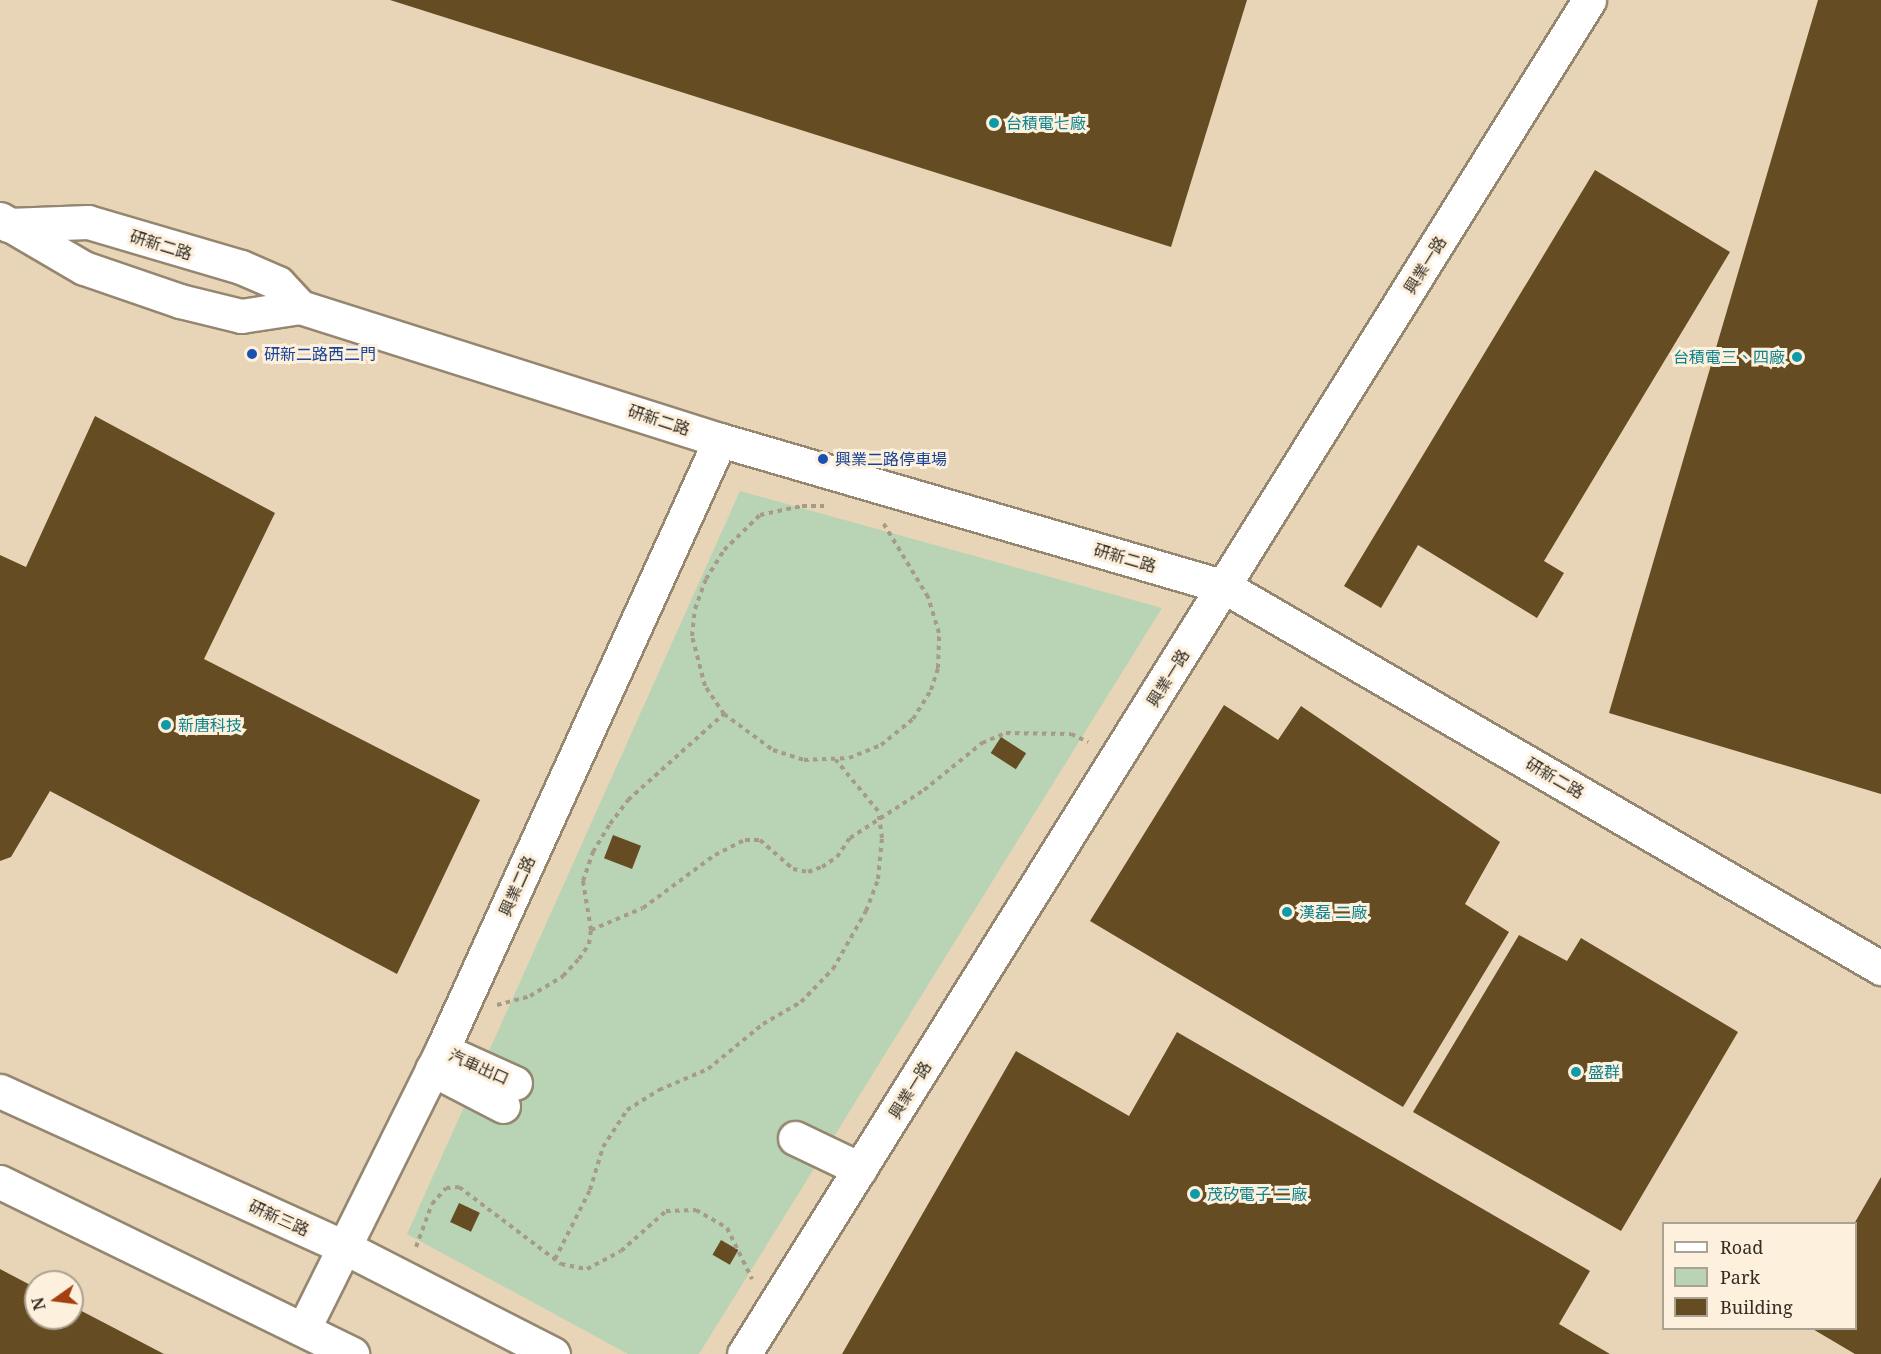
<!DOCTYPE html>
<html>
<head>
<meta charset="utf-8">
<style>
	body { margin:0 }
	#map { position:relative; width:1881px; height:1354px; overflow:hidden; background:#f2e2ca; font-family:"Noto Serif","Noto Sans TC",serif }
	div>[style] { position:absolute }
	.built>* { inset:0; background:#e8d5b7 }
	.green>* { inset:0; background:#b8d4b5 }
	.building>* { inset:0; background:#654c22; transform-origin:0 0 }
	.path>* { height:4px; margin-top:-2px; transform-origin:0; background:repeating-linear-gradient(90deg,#a69a88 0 4.5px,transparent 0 9px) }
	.roads { filter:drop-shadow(2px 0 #958670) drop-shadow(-2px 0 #958670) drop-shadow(0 2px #958670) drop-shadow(0 -2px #958670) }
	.minor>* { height:33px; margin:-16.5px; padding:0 16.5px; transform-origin:16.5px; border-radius:16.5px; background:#fff }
	.dots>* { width:16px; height:16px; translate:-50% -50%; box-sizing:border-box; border:3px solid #fdf0dc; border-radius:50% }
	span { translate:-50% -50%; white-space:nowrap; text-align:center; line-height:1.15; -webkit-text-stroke:6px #fdf0dc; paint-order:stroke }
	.culture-label { font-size:16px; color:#0d838f }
	.left { translate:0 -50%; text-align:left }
	.right { translate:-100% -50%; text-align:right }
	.street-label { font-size:16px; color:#332d24 }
	.transit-label { font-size:16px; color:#164399 }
	.legend { position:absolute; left:1662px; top:1222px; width:195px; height:108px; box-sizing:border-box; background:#fdf0dc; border:2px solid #aca292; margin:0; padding:8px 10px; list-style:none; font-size:18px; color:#332d24 }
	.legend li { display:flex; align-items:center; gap:12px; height:30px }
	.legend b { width:30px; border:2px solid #aca292 }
	.north { position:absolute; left:24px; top:1270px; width:60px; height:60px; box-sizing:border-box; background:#fdf0dc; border:2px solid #aca292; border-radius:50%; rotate:256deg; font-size:16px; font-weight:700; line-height:24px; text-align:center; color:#332d24 }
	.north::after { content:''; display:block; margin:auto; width:21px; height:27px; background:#a43f10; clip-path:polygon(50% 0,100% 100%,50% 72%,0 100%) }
</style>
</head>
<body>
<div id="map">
	<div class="built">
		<div style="clip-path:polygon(evenodd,0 0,1881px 0,1881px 1354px,0 1354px,0 0,1664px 1224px,1856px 1224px,1856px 1328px,1664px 1328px,1664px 1224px,0 0,36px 1282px,72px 1282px,72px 1318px,36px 1318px,36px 1282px)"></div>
	</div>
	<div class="green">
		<div style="clip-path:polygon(740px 491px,1162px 608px,699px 1354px,628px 1354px,407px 1234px)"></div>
	</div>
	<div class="building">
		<div style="clip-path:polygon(390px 0,1247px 0,1171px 247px)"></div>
		<div style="clip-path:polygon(1818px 0,1881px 0,1881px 794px,1609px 713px)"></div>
		<div style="clip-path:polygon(1595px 170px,1730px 252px,1544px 561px,1564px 573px,1537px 618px,1418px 545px,1381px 608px,1344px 586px)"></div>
		<div style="clip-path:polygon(95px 416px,275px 513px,204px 659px,480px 800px,397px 974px,50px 791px,11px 857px,0 861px,0 555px,26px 567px)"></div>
		<div style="clip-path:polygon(1224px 705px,1278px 740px,1301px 706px,1500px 842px,1465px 904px,1509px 932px,1403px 1107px,1090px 921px)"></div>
		<div style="left:1001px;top:737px;width:30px;height:19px;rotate:33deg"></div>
		<div style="left:613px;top:835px;width:30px;height:25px;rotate:21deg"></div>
		<div style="clip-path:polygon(1519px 935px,1567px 961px,1581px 938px,1738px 1032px,1621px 1231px,1413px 1112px)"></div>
		<div style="clip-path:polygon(1177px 1032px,1590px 1271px,1559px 1324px,1610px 1354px,842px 1354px,1016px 1051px,1129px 1116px)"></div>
		<div style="clip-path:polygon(1881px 1177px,1881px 1354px,1855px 1354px,1811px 1328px,1856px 1328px,1854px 1224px)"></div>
		<div style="left:459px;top:1203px;width:23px;height:21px;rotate:25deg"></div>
		<div style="left:721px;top:1240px;width:20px;height:17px;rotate:30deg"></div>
		<div style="clip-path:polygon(0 1269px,36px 1288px,36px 1318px,72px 1318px,72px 1306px,164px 1354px,0 1354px)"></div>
	</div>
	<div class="path">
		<div style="left:724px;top:714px;width:61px;rotate:36.3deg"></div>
		<div style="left:773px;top:750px;width:33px;rotate:18deg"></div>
		<div style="left:804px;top:760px;width:45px;rotate:-2.5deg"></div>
		<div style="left:849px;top:758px;width:35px;rotate:-22deg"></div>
		<div style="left:881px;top:745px;width:41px;rotate:-39.1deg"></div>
		<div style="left:913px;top:719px;width:34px;rotate:-58deg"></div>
		<div style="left:931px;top:690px;width:23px;rotate:-72deg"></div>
		<div style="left:938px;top:668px;width:35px;rotate:-88deg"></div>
		<div style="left:939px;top:633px;width:38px;rotate:-107deg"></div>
		<div style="left:928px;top:597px;width:89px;rotate:-121.2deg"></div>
		<div style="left:591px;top:930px;width:56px;rotate:-22.9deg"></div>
		<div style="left:643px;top:908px;width:89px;rotate:-36.4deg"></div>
		<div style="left:715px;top:855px;width:34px;rotate:-27deg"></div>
		<div style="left:745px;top:840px;width:15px"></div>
		<div style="left:760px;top:840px;width:44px;rotate:41.3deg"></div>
		<div style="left:793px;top:869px;width:15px;rotate:11deg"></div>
		<div style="left:808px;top:872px;width:15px;rotate:-20deg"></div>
		<div style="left:822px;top:867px;width:18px;rotate:-34deg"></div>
		<div style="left:837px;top:857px;width:23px;rotate:-56deg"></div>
		<div style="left:850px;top:838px;width:88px;rotate:-33deg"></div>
		<div style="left:924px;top:790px;width:75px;rotate:-39deg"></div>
		<div style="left:982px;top:743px;width:26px;rotate:-23deg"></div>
		<div style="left:1006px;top:733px;width:65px;rotate:0.9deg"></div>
		<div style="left:1071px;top:734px;width:19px;rotate:25deg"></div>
		<div style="left:497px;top:1005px;width:34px;rotate:-15deg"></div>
		<div style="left:530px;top:996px;width:39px;rotate:-31deg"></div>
		<div style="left:563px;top:976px;width:23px;rotate:-47deg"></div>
		<div style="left:579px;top:959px;width:18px;rotate:-56deg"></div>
		<div style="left:589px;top:944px;width:14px;rotate:-82deg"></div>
		<div style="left:591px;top:930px;width:50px;rotate:-99.3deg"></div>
		<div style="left:583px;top:881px;width:31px;rotate:-71deg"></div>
		<div style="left:593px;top:852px;width:33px;rotate:-59deg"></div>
		<div style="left:610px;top:824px;width:30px;rotate:-53deg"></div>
		<div style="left:628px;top:800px;width:129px;rotate:-41.9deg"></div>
		<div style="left:724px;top:714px;width:34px;rotate:-124deg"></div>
		<div style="left:705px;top:686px;width:52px;rotate:-104.6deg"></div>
		<div style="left:692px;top:636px;width:27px;rotate:-84deg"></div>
		<div style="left:695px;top:609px;width:32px;rotate:-70deg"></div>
		<div style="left:706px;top:579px;width:34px;rotate:-58deg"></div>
		<div style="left:724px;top:550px;width:50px;rotate:-44.2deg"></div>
		<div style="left:760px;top:515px;width:43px;rotate:-12.1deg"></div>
		<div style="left:802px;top:506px;width:22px"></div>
		<div style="left:416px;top:1247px;width:46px;rotate:-69.6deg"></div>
		<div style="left:432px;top:1204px;width:21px;rotate:-49deg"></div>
		<div style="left:446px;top:1188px;width:13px;rotate:-4deg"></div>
		<div style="left:459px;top:1187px;width:128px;rotate:37deg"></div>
		<div style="left:561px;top:1264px;width:26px;rotate:11deg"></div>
		<div style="left:587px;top:1269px;width:38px;rotate:-28deg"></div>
		<div style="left:621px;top:1251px;width:60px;rotate:-41.6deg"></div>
		<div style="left:666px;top:1211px;width:30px;rotate:-2deg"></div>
		<div style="left:696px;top:1210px;width:36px;rotate:30deg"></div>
		<div style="left:727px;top:1228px;width:57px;rotate:63.9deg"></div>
		<div style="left:555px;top:1259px;width:77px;rotate:-63.1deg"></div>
		<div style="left:590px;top:1190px;width:45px;rotate:-73.2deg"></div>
		<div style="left:603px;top:1147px;width:44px;rotate:-57deg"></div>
		<div style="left:627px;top:1110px;width:38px;rotate:-32deg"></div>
		<div style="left:659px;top:1090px;width:53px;rotate:-23.2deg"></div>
		<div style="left:708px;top:1069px;width:71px;rotate:-39.3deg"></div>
		<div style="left:763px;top:1024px;width:44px;rotate:-30.1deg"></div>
		<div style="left:801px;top:1002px;width:46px;rotate:-45.9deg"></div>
		<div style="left:833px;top:969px;width:67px;rotate:-60.4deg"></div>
		<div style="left:866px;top:911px;width:34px;rotate:-69deg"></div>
		<div style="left:878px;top:879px;width:41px;rotate:-84.4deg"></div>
		<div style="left:882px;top:838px;width:27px;rotate:-98deg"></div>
		<div style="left:878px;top:811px;width:66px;rotate:-129.5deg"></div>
	</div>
	<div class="roads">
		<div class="minor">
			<div style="left:0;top:219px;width:97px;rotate:30.3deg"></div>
			<div style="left:84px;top:268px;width:102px;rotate:19deg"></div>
			<div style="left:180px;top:301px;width:63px;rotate:13.8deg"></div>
			<div style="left:241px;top:316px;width:60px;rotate:-8.7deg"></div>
			<div style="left:300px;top:307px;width:441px;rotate:17.6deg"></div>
			<div style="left:720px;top:440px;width:526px;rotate:16.23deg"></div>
			<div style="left:1225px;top:587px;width:759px;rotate:30.15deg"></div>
			<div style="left:8px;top:225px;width:80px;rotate:-2.1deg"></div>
			<div style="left:88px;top:222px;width:159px;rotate:16.4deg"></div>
			<div style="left:241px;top:267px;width:40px;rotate:23.4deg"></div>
			<div style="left:278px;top:283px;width:33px;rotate:47deg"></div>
			<div style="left:442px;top:1050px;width:80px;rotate:24.3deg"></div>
			<div style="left:432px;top:1069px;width:80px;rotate:27.5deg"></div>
			<div style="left:0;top:1091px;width:375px;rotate:24.4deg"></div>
			<div style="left:342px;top:1246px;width:237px;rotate:27.1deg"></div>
			<div style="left:795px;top:1138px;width:72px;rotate:25.5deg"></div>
			<div style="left:0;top:1182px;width:392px;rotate:26deg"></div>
			<div style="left:304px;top:1328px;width:310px;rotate:-63.6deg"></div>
			<div style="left:442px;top:1050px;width:670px;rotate:-65.5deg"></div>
			<div style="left:744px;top:1354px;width:1596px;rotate:-58.03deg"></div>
		</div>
	</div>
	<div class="dots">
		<div style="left:994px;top:123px;background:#0f9aa8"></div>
		<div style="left:252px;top:354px;background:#1a4fb4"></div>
		<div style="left:1797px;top:357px;background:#0f9aa8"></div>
		<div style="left:823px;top:459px;background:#1a4fb4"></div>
		<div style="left:166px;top:725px;background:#0f9aa8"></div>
		<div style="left:1287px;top:912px;background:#0f9aa8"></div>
		<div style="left:1576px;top:1072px;background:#0f9aa8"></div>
		<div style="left:1195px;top:1194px;background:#0f9aa8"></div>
	</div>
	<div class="culture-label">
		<span class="left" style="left:1006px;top:123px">台積電七廠</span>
		<span class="right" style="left:1785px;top:357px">台積電三、四廠</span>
		<span class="left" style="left:178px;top:725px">新唐科技</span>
		<span class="left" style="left:1299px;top:912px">漢磊 二廠</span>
		<span class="left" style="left:1588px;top:1072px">盛群</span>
		<span class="left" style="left:1207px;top:1194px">茂矽電子 二廠</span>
	</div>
	<div class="street-label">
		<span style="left:161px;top:245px;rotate:17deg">研新二路</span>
		<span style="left:1425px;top:265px;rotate:-58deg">興業一路</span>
		<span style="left:659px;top:420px;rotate:18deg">研新二路</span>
		<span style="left:1125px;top:558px;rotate:16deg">研新二路</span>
		<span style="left:1168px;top:678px;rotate:-58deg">興業一路</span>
		<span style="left:1555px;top:778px;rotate:30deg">研新二路</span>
		<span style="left:517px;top:886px;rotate:-66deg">興業二路</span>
		<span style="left:479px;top:1067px;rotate:24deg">汽車出口</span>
		<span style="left:910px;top:1090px;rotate:-58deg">興業一路</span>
		<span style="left:279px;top:1218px;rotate:24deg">研新三路</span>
	</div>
	<div class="transit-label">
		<span class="left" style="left:264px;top:354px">研新二路西二門</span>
		<span class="left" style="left:835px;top:459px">興業二路停車場</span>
	</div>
	<ul class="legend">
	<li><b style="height:8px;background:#fff"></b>Road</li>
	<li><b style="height:16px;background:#b8d4b5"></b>Park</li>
	<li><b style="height:16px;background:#654c22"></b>Building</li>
	</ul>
	<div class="north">N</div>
</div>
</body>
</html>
